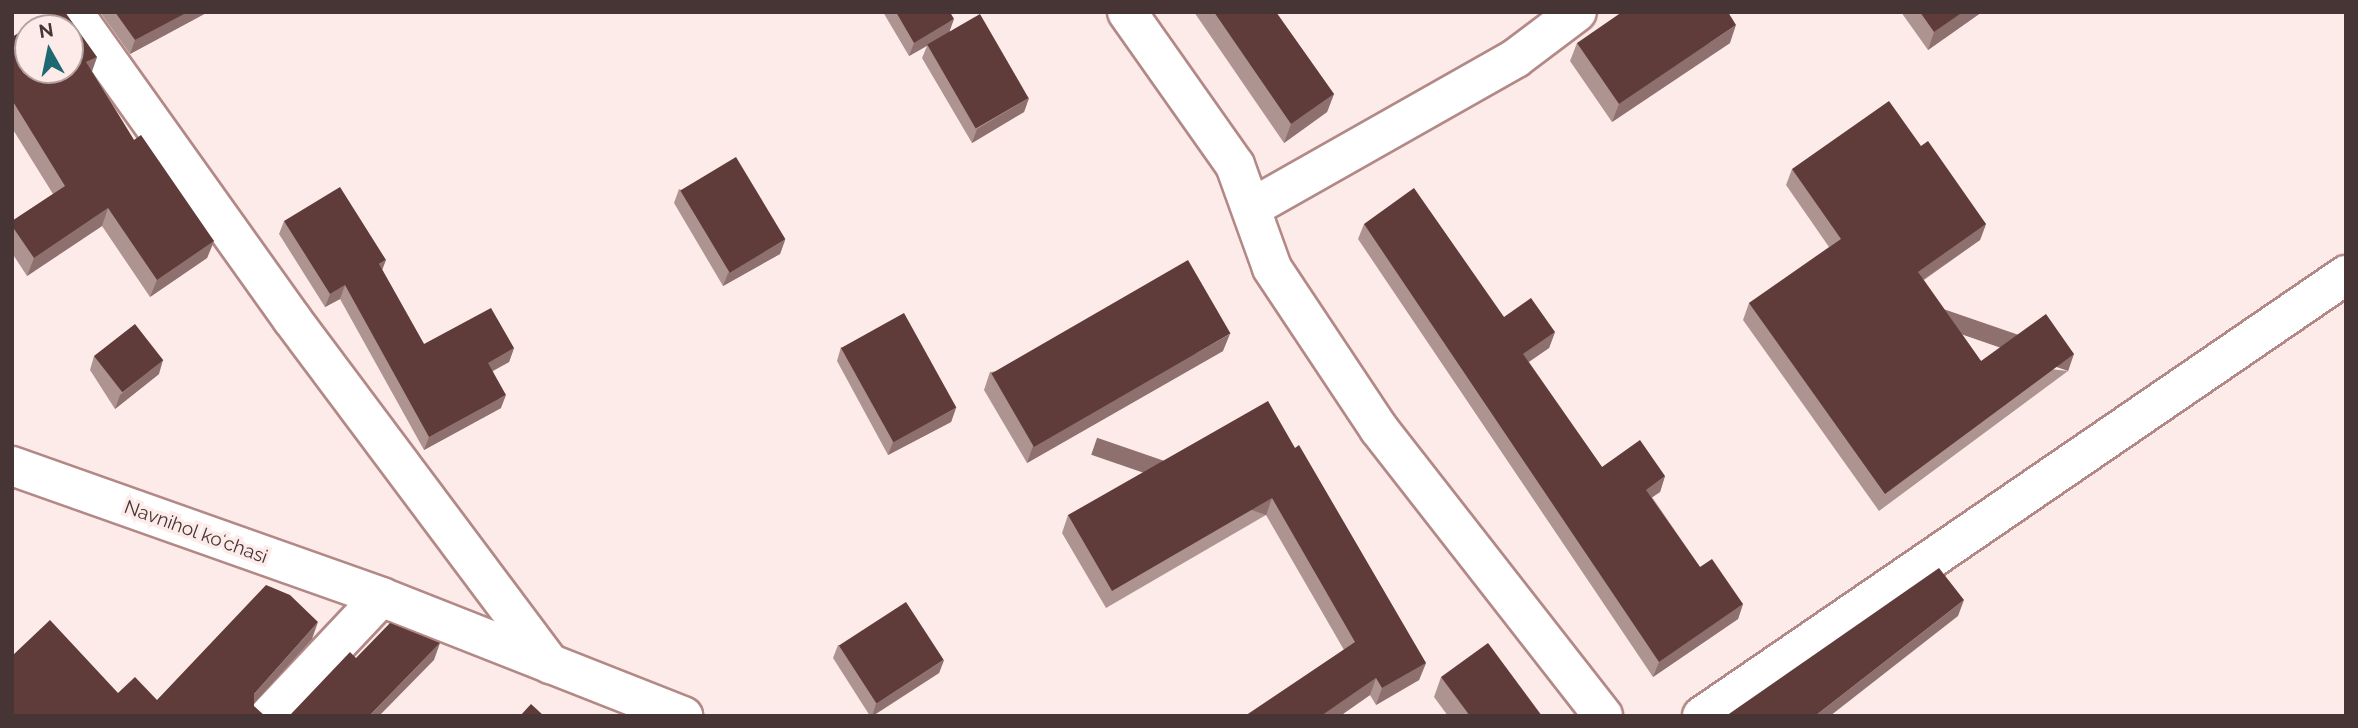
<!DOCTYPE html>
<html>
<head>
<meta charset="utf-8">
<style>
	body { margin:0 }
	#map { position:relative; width:2358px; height:728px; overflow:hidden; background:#fdebe9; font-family:Raleway,sans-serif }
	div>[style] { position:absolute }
	.roads { filter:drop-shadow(2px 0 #b28986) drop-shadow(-2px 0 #b28986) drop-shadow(0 2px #b28986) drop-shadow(0 -2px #b28986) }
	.minor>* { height:38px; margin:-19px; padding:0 19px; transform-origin:19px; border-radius:19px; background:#fff }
	.wall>* { inset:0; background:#ae9491 }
	.shaded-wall>* { inset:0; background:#8e706e; transform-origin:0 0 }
	.building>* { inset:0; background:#5f3c39; transform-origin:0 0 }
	span { translate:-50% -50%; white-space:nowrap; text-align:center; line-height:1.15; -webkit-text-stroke:7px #fdebe9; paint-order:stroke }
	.street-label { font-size:19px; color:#463534 }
	.frame { position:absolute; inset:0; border:14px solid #463534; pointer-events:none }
	.north { position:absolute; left:14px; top:14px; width:70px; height:70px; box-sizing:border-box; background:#fdebe9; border:2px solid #b4a2a1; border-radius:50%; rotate:351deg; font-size:19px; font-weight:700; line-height:28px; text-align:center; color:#463534 }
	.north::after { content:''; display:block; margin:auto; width:24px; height:32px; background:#1e6971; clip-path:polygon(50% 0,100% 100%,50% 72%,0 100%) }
</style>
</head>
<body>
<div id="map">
	<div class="roads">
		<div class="minor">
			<div style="left:73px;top:12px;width:377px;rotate:54.5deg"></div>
			<div style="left:292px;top:319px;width:431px;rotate:53.2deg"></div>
			<div style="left:1127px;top:12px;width:187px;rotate:54.8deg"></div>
			<div style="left:1235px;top:165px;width:109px;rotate:70.2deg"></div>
			<div style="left:1272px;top:268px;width:193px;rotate:56.4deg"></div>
			<div style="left:1379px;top:429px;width:364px;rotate:52deg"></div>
			<div style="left:1253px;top:207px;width:302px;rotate:-29.5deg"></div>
			<div style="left:1516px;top:58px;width:76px;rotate:-37deg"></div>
			<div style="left:12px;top:466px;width:392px;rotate:19.5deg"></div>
			<div style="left:381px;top:597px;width:325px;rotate:21.5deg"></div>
			<div style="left:269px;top:716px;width:163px;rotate:-46.7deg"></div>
			<div style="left:1702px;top:716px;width:781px;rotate:-34.4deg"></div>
		</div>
	</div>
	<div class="wall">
		<div style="clip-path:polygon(100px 12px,208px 12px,130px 54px)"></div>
		<div style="clip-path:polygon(883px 12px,950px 12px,950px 32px,1029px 98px,1024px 112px,972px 143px,922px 58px,927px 46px,909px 56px)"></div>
		<div style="clip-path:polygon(1194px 12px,1276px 12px,1334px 94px,1327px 112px,1284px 143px)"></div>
		<div style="clip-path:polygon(1901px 12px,1982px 12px,1928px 50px)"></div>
		<div style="clip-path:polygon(12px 37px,97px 57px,92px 71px,134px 140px,214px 241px,207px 258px,150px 297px,102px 226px,27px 276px,12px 253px,12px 221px,53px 194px,12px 128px)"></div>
		<div style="clip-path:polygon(1577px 43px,1730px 43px,1612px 122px,1570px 61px)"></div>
		<div style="clip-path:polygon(1921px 146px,1986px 224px,1980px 240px,1924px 280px,1981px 361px,2068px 371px,1879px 511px,1743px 320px,1749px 303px,1829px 247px,1786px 185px,1792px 169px)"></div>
		<div style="clip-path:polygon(679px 189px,785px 240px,780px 254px,723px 286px,674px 203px)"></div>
		<div style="clip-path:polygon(284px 221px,382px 269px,424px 344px,514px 348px,509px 362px,493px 371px,501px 408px,424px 450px,340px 299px,325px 307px,279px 234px)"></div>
		<div style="clip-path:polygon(1364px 224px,1504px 317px,1555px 332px,1549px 348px,1529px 362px,1602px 467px,1665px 476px,1660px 492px,1652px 497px,1700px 567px,1743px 604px,1738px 619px,1653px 677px,1358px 239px)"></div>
		<div style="clip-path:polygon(841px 347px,956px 408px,951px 422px,888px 455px,837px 361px)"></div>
		<div style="clip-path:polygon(1223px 351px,1027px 463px,984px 390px,990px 372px)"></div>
		<div style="clip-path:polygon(94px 356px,159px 374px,115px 409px,90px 370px)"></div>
		<div style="clip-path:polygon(1295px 448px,1426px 663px,1419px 680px,1376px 705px,1370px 695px,1340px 716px,1245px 716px,1344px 650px,1266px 515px,1106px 608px,1062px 533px,1068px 515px)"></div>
		<div style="clip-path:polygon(838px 645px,944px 660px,939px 673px,873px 716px,870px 716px,833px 658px)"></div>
		<div style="clip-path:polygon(1441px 677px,1542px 716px,1448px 716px,1434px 697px)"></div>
	</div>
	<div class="shaded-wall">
		<div style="clip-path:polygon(188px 12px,208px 12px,130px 54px,135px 40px)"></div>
		<div style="clip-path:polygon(1963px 12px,1982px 12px,1928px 50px,1934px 32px)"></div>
		<div style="clip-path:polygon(954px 19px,949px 33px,909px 56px,914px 43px)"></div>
		<div style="clip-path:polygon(1736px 25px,1730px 43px,1612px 122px,1619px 104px)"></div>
		<div style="clip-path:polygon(97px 57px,91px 74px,86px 62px)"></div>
		<div style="clip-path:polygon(1334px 94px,1327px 112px,1284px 143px,1291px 124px)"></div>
		<div style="clip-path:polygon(1029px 98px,1024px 112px,972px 143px,977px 129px)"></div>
		<div style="clip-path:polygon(108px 208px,102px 226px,27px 276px,34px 258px)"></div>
		<div style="clip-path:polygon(1986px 224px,1980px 240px,1911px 288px,1918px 272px)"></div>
		<div style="clip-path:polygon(785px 240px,780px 254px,723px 286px,728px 273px)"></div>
		<div style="clip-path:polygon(214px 241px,207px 258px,150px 297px,157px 280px)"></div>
		<div style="clip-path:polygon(386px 260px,381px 273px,379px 264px)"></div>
		<div style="clip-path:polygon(345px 285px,340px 299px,325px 307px,330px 294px)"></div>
		<div style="clip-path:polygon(1555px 332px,1549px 348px,1518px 369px,1523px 354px)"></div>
		<div style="clip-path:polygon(1230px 334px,1223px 351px,1027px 463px,1033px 446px)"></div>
		<div style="clip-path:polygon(514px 348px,509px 362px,483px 376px,488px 363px)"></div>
		<div style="left:2074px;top:354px;width:18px;height:235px;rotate:109deg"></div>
		<div style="clip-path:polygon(163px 360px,159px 374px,115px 409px,120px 395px)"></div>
		<div style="clip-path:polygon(506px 395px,501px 408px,424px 450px,429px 437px)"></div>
		<div style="clip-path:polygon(956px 408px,951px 422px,888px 455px,893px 442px)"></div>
		<div style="clip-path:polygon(1665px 476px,1660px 492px,1641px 505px,1646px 490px)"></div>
		<div style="left:1272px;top:498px;width:18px;height:185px;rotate:109deg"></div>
		<div style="clip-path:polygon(1964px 600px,1958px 616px,1830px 716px,1815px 716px)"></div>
		<div style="clip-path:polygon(1743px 604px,1738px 619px,1653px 677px,1659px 662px)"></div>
		<div style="clip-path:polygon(318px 622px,312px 639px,248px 710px,254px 694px)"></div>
		<div style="clip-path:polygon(440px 643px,434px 660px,379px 716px,369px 716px)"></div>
		<div style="clip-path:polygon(944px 660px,939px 673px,872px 716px,876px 704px)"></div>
		<div style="clip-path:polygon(1426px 663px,1419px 680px,1376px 705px,1382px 688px)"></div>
		<div style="clip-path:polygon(1376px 678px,1370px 695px,1340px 716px,1321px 716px)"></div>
	</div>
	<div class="building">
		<div style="clip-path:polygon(evenodd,53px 12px,65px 12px,97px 57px,86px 62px,134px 140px,141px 135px,214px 241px,157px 280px,108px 208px,34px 258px,12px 226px,12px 221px,65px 186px,12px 100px,12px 37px,53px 12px,28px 28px,70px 28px,70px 70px,28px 70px,28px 28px)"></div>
		<div style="clip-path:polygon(115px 12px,188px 12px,135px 40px)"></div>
		<div style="clip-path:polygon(896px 12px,950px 12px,954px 19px,914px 43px)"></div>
		<div style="clip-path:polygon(1214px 12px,1276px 12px,1334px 94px,1291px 124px)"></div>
		<div style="clip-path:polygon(1622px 12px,1728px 12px,1736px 25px,1619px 104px,1577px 43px)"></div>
		<div style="clip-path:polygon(1920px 12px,1963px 12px,1934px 32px)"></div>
		<div style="left:980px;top:14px;width:97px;height:61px;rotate:60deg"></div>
		<div style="clip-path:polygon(1889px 101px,1921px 146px,1928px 141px,1986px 224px,1918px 272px,1981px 361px,2046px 314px,2074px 354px,1885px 494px,1749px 303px,1841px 239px,1792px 169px)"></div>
		<div style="left:736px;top:157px;width:96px;height:65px;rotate:59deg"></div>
		<div style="clip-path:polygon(340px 187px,386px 260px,379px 264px,424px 344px,491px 308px,514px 348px,488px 363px,506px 395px,429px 437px,345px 285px,330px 294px,284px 221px)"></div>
		<div style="clip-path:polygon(1414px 188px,1504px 317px,1531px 298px,1555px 332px,1523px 354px,1602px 467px,1640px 440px,1665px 476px,1646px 490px,1700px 567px,1712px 559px,1743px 604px,1659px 662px,1364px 224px)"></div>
		<div style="left:1188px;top:260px;width:85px;height:227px;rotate:60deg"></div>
		<div style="left:904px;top:313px;width:108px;height:72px;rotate:61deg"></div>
		<div style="left:135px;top:324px;width:46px;height:52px;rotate:52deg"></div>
		<div style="clip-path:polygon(1268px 401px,1295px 448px,1299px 445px,1426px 663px,1382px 688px,1376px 678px,1321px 716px,1245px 716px,1355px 642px,1272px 498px,1112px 591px,1068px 515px)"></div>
		<div style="clip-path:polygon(1939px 568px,1964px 600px,1815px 716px,1726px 716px)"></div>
		<div style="clip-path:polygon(266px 585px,290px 595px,318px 622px,254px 694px,254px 706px,265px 716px,12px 716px,12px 656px,50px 620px,118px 693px,135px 677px,157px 700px)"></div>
		<div style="left:906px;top:602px;width:69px;height:80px;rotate:57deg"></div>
		<div style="clip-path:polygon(390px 623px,440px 643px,369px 716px,286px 716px,291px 714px,350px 652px,356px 658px)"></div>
		<div style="clip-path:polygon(1488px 643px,1542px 716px,1470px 716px,1441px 677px)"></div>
		<div style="clip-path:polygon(531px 704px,544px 716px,520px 716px)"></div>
	</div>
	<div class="street-label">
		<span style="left:196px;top:532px;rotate:20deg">Navnihol koʻchasi</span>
	</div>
	<div class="frame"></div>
	<div class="north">N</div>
</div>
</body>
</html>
